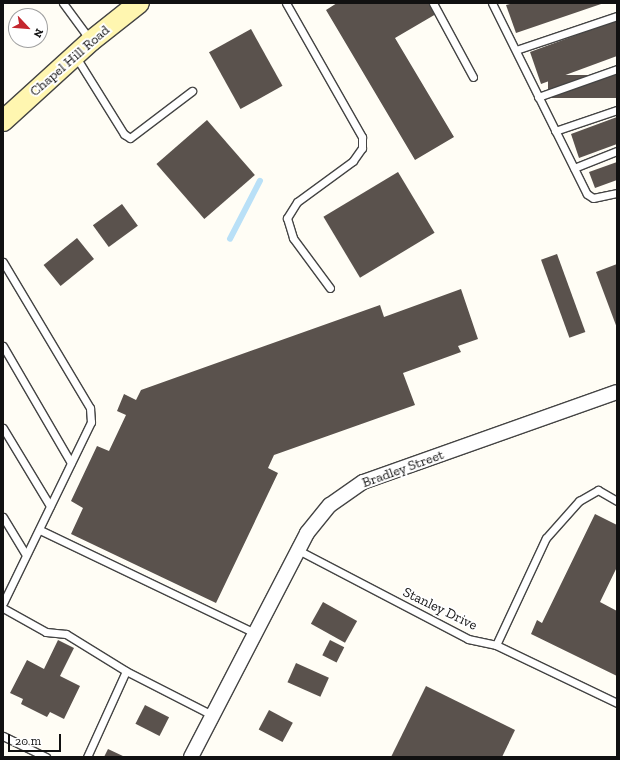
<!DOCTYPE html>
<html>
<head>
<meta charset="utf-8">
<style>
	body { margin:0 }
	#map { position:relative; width:620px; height:760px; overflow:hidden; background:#fffdf5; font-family:"Zilla Slab",serif }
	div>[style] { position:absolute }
	.stream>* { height:5.5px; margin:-2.75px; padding:0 2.75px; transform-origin:2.75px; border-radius:2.75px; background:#b9e0f7 }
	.building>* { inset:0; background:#5a524d; transform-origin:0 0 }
	.roads { filter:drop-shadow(1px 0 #444) drop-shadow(-1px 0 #444) drop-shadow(0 1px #444) drop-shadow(0 -1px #444) }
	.lane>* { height:7px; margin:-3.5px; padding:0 3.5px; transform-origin:3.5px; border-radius:3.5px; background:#fff }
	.street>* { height:14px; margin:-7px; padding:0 7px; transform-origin:7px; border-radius:7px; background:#fff }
	.secondary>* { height:20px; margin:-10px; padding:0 10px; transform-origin:10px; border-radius:10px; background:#fff6b0 }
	span { translate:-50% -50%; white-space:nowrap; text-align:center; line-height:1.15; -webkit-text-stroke:4px #fff; paint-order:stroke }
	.street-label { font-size:14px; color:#111 }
	.frame { position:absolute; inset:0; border:4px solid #111; pointer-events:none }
	.north { position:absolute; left:8px; top:8px; width:40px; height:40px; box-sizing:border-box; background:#fff; border:1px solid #a0a0a0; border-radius:50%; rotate:116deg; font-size:11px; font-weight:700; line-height:16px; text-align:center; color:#111 }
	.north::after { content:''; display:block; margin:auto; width:14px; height:18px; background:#c4262e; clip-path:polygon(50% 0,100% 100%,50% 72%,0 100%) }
	.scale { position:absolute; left:8px; top:734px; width:53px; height:18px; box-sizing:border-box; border:2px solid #111; border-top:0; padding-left:5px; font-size:12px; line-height:14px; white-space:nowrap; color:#111; -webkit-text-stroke:3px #fff; paint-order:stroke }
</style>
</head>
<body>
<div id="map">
	<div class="stream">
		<div style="left:230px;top:239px;width:65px;rotate:-62.7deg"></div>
	</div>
	<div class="building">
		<div style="clip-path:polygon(337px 3px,429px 3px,436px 14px,395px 38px,454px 137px,415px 160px,326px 10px)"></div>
		<div style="clip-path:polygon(514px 3px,604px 3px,516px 33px,506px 5px)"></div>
		<div style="clip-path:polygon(617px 20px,617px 56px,541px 84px,530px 52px)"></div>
		<div style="left:251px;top:29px;width:65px;height:48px;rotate:61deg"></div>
		<div style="left:617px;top:75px;width:23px;height:69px;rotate:90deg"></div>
		<div style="clip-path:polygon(617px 117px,617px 144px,579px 158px,571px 134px)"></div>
		<div style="left:207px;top:120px;width:73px;height:67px;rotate:49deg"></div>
		<div style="clip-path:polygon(617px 162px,617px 180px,595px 188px,589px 172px)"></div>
		<div style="left:398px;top:172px;width:71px;height:87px;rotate:59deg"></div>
		<div style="left:122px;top:204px;width:27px;height:36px;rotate:54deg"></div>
		<div style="left:77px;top:238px;width:27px;height:43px;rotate:51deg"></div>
		<div style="left:557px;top:254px;width:83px;height:17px;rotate:70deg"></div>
		<div style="clip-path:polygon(617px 264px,617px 328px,596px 272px)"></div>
		<div style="clip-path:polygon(461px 289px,478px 339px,458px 346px,461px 352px,403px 373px,415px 405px,274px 455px,268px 468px,278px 473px,216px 603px,71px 534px,83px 508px,71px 501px,97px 446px,109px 451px,126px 415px,117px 411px,124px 394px,136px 400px,141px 390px,380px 305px,384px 317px)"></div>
		<div style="clip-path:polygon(595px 514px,617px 525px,617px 567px,600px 602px,617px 611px,617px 676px,531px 634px,537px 620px,542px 623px)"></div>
		<div style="left:323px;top:602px;width:39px;height:25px;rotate:29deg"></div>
		<div style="clip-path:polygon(58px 640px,74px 648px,60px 676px,80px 686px,64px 719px,50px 712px,47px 717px,21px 704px,23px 699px,10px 693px,27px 660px,44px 669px)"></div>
		<div style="left:330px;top:640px;width:16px;height:17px;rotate:27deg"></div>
		<div style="left:296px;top:663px;width:36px;height:21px;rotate:24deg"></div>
		<div style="clip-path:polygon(426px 686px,515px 730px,502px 757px,391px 757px)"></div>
		<div style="left:145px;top:705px;width:27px;height:21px;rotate:27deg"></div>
		<div style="left:269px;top:710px;width:27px;height:22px;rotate:28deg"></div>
		<div style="clip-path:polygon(108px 749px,125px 757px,104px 757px)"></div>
	</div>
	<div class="roads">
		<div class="lane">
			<div style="left:63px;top:3px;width:47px;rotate:53.6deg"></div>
			<div style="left:286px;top:3px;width:154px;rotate:60.4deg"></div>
			<div style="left:362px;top:137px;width:11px;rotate:90deg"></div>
			<div style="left:362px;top:148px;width:16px;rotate:125deg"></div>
			<div style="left:353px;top:161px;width:69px;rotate:143.8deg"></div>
			<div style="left:297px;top:202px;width:19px;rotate:122deg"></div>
			<div style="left:287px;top:218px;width:21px;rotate:73deg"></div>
			<div style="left:293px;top:238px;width:62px;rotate:53.5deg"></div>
			<div style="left:433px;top:3px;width:84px;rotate:61.6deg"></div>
			<div style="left:492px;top:3px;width:213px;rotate:63.6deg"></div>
			<div style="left:587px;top:194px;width:7px;rotate:34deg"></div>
			<div style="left:593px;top:198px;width:25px;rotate:-12deg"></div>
			<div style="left:516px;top:50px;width:107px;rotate:-18.6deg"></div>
			<div style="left:76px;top:57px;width:91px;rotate:58.1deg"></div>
			<div style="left:124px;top:134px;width:7px;rotate:34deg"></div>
			<div style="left:130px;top:138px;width:78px;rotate:-37.2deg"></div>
			<div style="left:538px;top:97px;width:84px;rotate:-19.5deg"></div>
			<div style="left:555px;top:131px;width:65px;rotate:-18.7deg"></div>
			<div style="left:574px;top:168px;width:46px;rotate:-21.6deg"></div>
			<div style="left:3px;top:262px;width:170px;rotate:59.2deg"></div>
			<div style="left:90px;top:408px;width:14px;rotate:86deg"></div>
			<div style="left:91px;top:422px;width:201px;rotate:115.9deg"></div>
			<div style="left:3px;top:346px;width:135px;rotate:59.8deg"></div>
			<div style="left:3px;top:428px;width:91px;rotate:58.9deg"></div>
			<div style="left:3px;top:517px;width:44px;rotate:58.8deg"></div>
			<div style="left:40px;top:530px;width:238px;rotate:25.6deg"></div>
			<div style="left:298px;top:550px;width:192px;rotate:27.6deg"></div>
			<div style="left:468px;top:639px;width:29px;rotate:12deg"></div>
			<div style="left:496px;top:645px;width:134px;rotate:25.6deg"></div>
			<div style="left:3px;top:608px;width:49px;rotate:29.2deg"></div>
			<div style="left:46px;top:632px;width:20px;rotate:6deg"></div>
			<div style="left:66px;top:634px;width:70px;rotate:31.7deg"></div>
			<div style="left:126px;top:671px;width:97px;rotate:27.1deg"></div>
			<div style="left:496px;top:645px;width:118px;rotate:-65deg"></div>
			<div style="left:546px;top:538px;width:50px;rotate:-48.3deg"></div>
			<div style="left:579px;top:501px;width:22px;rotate:-30deg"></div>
			<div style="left:598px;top:490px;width:22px;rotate:30deg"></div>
			<div style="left:3px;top:736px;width:48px;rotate:26deg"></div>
			<div style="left:87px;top:757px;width:94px;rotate:-65.6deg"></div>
		</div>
		<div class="street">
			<div style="left:191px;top:757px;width:252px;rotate:-62.6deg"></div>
			<div style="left:307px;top:533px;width:36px;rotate:-51deg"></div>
			<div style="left:330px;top:505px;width:40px;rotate:-34.9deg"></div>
			<div style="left:363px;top:482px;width:269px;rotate:-19.5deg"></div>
		</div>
		<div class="secondary">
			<div style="left:3px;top:121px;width:119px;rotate:-42.3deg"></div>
			<div style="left:91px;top:41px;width:61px;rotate:-38.4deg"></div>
		</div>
	</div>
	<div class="street-label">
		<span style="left:70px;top:61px;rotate:-41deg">Chapel Hill Road</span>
		<span style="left:403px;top:469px;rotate:-20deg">Bradley Street</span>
		<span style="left:440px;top:609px;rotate:26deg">Stanley Drive</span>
	</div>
	<div class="frame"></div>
	<div class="north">N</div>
	<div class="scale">20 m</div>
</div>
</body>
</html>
